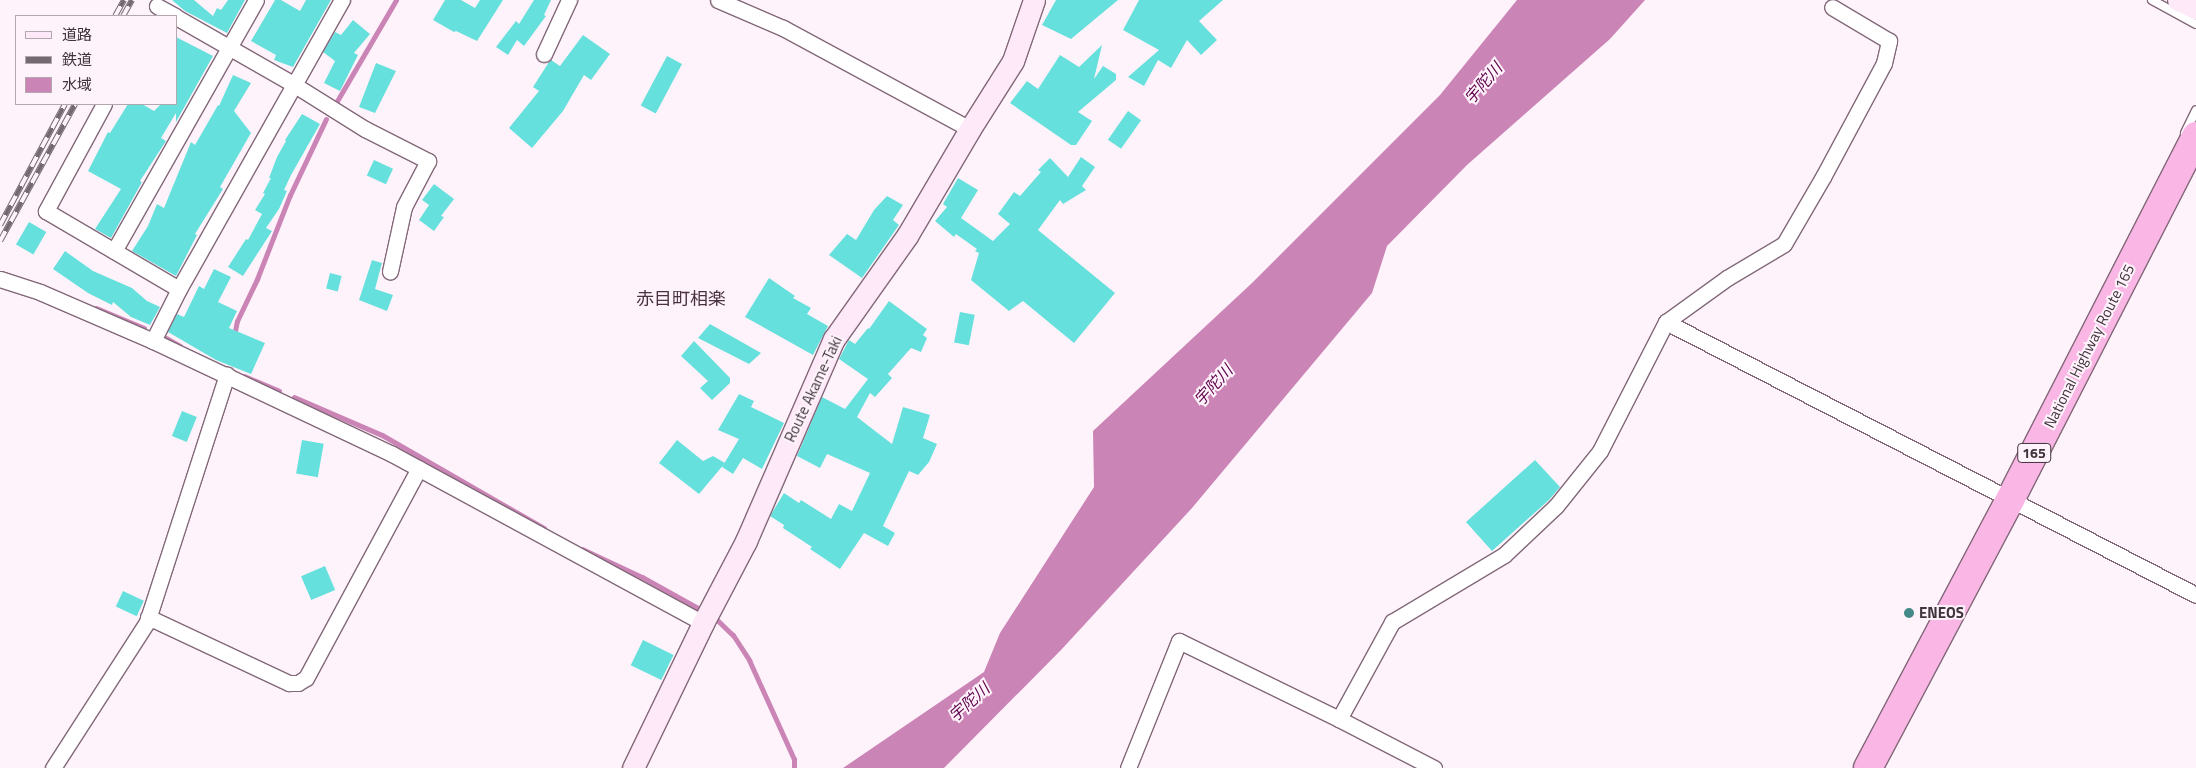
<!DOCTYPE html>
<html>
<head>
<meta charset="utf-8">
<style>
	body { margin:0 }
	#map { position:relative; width:2196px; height:768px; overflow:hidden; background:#fff3fb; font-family:"Titillium Web","Noto Sans JP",sans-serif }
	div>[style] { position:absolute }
	.water>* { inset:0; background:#cb84b6 }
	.stream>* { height:5px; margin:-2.5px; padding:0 2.5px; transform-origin:2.5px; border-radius:2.5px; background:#cb84b6 }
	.building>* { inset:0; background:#66e0dc; transform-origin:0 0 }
	.roads { filter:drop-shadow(1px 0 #826879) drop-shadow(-1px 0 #826879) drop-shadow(0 1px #826879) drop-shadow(0 -1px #826879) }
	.lane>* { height:8px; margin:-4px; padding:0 4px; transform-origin:4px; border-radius:4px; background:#fff }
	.street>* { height:15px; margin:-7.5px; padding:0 7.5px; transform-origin:7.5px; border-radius:7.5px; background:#fff }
	.secondary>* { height:21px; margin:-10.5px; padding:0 10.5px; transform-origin:10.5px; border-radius:10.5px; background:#fee9f8 }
	.highway>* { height:28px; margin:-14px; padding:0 14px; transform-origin:14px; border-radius:14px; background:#fab7e6 }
	.rail>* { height:5.5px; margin-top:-2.75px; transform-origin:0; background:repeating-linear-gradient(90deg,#fff3fb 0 11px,#746971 0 22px); box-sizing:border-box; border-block:1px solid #746971 }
	.dots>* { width:14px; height:14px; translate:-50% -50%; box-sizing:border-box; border:2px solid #fff3fb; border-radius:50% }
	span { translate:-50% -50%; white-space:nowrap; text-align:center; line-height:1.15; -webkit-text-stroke:4px #fff3fb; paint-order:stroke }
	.shield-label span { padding:1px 4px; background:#fff3fb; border:1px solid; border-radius:4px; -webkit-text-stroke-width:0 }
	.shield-label { font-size:14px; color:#3f343c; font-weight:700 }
	.street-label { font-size:15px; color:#3f343c }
	.poi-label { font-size:15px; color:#3f343c; font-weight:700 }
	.left { translate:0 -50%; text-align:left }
	.water-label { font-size:16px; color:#5e054d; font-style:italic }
	.quarter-label { font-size:18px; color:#483141 }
	.legend { position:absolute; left:15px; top:15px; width:162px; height:90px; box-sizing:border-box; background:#fff3fb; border:1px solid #b2a7af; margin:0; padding:6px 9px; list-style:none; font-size:15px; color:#3f343c }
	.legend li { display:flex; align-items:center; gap:10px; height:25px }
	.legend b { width:25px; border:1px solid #b2a7af }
</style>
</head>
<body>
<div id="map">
	<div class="water">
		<div style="clip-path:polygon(1517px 0,1645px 0,1610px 39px,1467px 165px,1387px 246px,1372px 293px,1192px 508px,1061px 650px,944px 768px,843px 768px,984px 672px,1000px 633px,1094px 487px,1093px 431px,1252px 283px,1440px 95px)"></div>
	</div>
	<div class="stream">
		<div style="left:337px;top:101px;width:117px;rotate:-59.7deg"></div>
		<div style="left:96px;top:308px;width:52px;rotate:22.6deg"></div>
		<div style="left:234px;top:336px;width:15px;rotate:-79deg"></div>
		<div style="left:237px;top:321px;width:47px;rotate:-64.5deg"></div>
		<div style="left:257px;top:279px;width:90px;rotate:-68.6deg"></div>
		<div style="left:290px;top:195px;width:84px;rotate:-64.7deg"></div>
		<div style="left:166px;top:338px;width:16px;rotate:30deg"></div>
		<div style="left:244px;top:376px;width:38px;rotate:23deg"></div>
		<div style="left:294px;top:397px;width:96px;rotate:23.4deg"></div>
		<div style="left:382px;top:435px;width:187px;rotate:29.9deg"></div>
		<div style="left:582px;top:549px;width:66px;rotate:25deg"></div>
		<div style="left:642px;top:577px;width:70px;rotate:29.1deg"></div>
		<div style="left:713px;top:616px;width:28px;rotate:44deg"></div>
		<div style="left:733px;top:635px;width:30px;rotate:57deg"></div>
		<div style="left:749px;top:660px;width:109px;rotate:65.6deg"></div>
		<div style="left:794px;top:759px;width:9px;rotate:90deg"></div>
	</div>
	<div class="building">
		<div style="clip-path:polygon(172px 0,194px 0,213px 16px,217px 8px,221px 10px,228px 0,245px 0,227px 33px,185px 11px)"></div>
		<div style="clip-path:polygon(275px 0,281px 0,300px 11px,306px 0,331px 0,293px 67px,274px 60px,276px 55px,251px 41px)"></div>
		<div style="clip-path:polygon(445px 0,461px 0,475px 8px,480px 0,503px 0,477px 41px,456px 31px,454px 32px,433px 20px)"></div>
		<div style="clip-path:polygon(534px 0,551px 0,544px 15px,546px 16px,524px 46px,517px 40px,508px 55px,496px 47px,516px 21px,519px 24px)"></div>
		<div style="clip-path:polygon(1056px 0,1118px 0,1071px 39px,1042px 25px)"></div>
		<div style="clip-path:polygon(1139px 0,1223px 0,1199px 21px,1217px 40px,1201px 55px,1187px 40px,1171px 68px,1158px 60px,1144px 86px,1128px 77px,1159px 50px,1123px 30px)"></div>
		<div style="clip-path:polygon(353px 20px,370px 34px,354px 53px,358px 55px,340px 91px,324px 83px,335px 61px,323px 52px,335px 32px,341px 35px)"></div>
		<div style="clip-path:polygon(583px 35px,610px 54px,591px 80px,584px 75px,563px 111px,532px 148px,509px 128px,539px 91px,533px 87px,549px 62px,551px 60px,560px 66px)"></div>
		<div style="clip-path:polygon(176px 37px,213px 56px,176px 122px,176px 113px,161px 138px,166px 141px,140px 181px,142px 182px,111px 238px,95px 229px,121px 189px,88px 171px,108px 132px,110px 133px,128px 104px,142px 104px,154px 111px,161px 104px,176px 104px)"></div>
		<div style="clip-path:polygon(1102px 45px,1094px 79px,1103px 66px,1116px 74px,1116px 80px,1078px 112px,1092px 121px,1076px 145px,1071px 145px,1010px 103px,1027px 81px,1038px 89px,1060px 55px,1079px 67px)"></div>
		<div style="left:667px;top:56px;width:17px;height:56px;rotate:28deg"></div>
		<div style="clip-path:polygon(376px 63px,396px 71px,375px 113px,359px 107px)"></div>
		<div style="clip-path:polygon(233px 75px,251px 83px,234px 111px,251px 133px,220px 187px,223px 189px,195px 234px,197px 235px,176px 276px,132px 251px,148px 226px,157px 204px,164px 208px,191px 142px,195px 145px,218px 105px,219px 106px)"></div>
		<div style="left:1128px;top:111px;width:16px;height:35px;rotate:35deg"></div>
		<div style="clip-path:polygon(302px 114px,320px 124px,291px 175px,284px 190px,287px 191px,279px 209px,266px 228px,272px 231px,243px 276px,228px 267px,246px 239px,248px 240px,262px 214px,255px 210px,265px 194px,263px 193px,271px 178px,269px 178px,277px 157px,286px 141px,285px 140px)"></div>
		<div style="clip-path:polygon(1081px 157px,1095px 167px,1082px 186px,1086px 190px,1063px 204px,1060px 200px,1038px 230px,1115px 293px,1074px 343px,1023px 301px,1009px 311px,971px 280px,979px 253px,975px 251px,977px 249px,956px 234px,954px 237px,935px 221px,947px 207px,943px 204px,958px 178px,978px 190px,961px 218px,993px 241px,1010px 224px,998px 214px,1014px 192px,1020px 196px,1041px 172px,1038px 170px,1050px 158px,1068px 177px)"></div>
		<div style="left:374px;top:160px;width:21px;height:17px;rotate:25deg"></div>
		<div style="clip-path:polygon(434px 184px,454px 199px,441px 216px,444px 217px,434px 231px,419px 220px,429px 205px,422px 200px)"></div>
		<div style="clip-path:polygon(887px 196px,903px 205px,893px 220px,899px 225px,862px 278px,829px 255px,847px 234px,856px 240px,874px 210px)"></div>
		<div style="left:29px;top:222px;width:20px;height:26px;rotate:30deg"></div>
		<div style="clip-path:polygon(65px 251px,93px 271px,132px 288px,147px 301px,160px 307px,150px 325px,131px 317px,113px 302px,112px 305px,88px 293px,53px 269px)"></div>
		<div style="clip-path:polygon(372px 260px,382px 263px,375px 289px,393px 295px,387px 311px,359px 300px)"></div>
		<div style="clip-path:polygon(214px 269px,231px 277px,218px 302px,237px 311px,229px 328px,265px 343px,251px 374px,216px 360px,168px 332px,177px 314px,184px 317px,199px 286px,204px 289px)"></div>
		<div style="left:330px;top:273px;width:12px;height:16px;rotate:14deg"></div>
		<div style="clip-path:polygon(769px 278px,795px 296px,793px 298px,811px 308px,807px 314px,828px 326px,813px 355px,745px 317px)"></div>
		<div style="clip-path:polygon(889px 301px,927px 329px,923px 335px,927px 338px,921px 352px,911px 348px,888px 374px,892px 378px,875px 397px,870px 393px,857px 417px,892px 444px,903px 407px,930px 415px,923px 438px,937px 444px,929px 462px,918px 475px,909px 471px,883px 526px,895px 533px,888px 546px,864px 533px,840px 569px,810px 549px,812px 547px,783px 528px,784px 525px,770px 516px,784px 493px,799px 503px,801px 500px,831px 519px,839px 504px,852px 511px,870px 473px,827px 454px,820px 468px,797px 456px,822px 397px,845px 409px,868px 379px,839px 359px,849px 340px,855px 344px,868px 328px,869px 329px)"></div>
		<div style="left:960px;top:312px;width:15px;height:31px;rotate:11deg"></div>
		<div style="clip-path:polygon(710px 324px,761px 353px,749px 364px,698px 338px)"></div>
		<div style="clip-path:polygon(694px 341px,730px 378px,730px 383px,712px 400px,700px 388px,708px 381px,681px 356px)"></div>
		<div style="clip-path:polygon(739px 394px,754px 401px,751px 407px,784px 423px,762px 469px,743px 458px,733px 474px,722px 467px,739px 439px,718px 430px)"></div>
		<div style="left:182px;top:411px;width:16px;height:27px;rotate:22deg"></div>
		<div style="left:302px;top:440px;width:22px;height:34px;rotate:10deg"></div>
		<div style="clip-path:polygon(677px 440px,703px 461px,713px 456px,725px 463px,699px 494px,659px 463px)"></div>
		<div style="clip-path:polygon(1535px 460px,1560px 487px,1549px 500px,1492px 551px,1466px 522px)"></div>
		<div style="left:325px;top:566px;width:26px;height:26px;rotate:67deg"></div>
		<div style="left:123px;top:591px;width:23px;height:17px;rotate:25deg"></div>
		<div style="left:643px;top:640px;width:34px;height:28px;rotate:26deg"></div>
	</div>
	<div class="roads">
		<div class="lane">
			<div style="left:2152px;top:0;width:50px;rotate:28.6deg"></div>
			<div style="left:2185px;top:133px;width:25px;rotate:-64deg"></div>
		</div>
		<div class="street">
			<div style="left:718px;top:0;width:71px;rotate:23.3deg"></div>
			<div style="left:783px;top:28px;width:213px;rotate:28.4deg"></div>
			<div style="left:157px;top:6px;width:21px;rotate:29deg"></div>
			<div style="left:176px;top:17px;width:135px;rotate:29.8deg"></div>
			<div style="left:293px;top:84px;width:85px;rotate:32deg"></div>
			<div style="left:365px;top:129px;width:71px;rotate:26.9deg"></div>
			<div style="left:428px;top:161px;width:52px;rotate:117.6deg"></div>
			<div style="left:404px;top:207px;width:66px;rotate:102.3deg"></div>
			<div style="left:544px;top:54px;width:60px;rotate:-65.2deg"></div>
			<div style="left:104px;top:104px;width:122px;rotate:118.5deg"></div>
			<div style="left:46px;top:211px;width:154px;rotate:30.4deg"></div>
			<div style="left:114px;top:251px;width:288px;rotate:-60.5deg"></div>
			<div style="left:0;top:279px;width:42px;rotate:18deg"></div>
			<div style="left:40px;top:292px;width:123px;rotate:23.4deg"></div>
			<div style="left:153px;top:341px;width:264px;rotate:25.3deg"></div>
			<div style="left:392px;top:454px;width:354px;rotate:28.5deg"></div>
			<div style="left:1666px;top:322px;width:596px;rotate:27.25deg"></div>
			<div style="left:153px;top:341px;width:58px;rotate:-63.4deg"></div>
			<div style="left:179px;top:289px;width:332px;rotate:-60.6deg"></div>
			<div style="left:148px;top:617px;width:156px;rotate:25.1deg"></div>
			<div style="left:289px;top:683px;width:9px"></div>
			<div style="left:298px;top:683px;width:9px;rotate:-32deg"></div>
			<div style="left:306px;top:678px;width:238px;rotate:-61.7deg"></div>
			<div style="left:1339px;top:719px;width:111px;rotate:-61.3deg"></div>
			<div style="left:1392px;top:622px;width:131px;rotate:-30.9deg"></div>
			<div style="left:1504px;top:555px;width:71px;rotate:-43.3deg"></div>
			<div style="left:1556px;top:506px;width:70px;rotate:-51.3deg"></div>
			<div style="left:1600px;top:451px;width:145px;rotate:-62.9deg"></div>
			<div style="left:1666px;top:322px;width:75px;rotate:-35.8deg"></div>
			<div style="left:1727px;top:278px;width:66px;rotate:-30.8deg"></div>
			<div style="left:1784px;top:244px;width:78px;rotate:-59.8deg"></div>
			<div style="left:1823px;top:177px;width:129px;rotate:-61.8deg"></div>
			<div style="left:1884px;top:63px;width:23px;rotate:-77deg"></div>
			<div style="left:1889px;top:41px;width:66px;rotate:-149.2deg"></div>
			<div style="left:53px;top:768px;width:174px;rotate:-57.2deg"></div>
			<div style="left:147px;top:622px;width:260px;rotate:-72.1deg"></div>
			<div style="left:1128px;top:768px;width:137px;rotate:-68.1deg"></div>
			<div style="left:1179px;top:641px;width:178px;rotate:26deg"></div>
			<div style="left:1339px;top:719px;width:107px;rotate:27.3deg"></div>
		</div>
		<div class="secondary">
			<div style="left:2178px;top:0;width:20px;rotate:24deg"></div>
			<div style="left:633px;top:768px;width:161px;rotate:-64.2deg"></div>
			<div style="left:703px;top:623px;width:93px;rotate:-62.3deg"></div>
			<div style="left:746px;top:541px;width:220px;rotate:-66.5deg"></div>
			<div style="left:834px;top:339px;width:126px;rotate:-54.7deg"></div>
			<div style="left:907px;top:236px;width:124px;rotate:-59.5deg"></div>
			<div style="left:970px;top:129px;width:80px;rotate:-57.7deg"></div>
			<div style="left:1013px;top:61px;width:65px;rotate:-71deg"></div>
		</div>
		<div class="highway">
			<div style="left:1868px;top:768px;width:303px;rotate:-62.1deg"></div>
			<div style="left:2010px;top:500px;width:409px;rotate:-62.9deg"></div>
		</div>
	</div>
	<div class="rail">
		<div style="left:115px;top:16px;width:18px;rotate:-61deg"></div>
		<div style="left:123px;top:16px;width:18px;rotate:-61deg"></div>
		<div style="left:0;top:225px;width:137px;rotate:-61.8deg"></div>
		<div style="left:0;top:241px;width:156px;rotate:-61.3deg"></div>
	</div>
	<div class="dots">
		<div style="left:1909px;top:613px;background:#428987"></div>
	</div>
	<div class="shield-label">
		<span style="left:2034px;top:453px">165</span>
	</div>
	<div class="street-label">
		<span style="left:2089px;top:346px;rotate:-63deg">National Highway Route 165</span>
		<span style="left:813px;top:389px;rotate:-65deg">Route Akame-Taki</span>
	</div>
	<div class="poi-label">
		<span class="left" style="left:1919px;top:613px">ENEOS</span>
	</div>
	<div class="water-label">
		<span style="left:1483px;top:83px;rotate:-49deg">宇陀川</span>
		<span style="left:1213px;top:385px;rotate:-48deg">宇陀川</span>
		<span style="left:969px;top:702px;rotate:-42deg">宇陀川</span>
	</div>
	<div class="quarter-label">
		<span style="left:681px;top:299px">赤目町相楽</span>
	</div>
	<ul class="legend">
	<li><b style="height:6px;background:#fee9f8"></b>道路</li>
	<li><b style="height:6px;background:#746971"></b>鉄道</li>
	<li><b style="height:14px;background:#cb84b6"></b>水域</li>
	</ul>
</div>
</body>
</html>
